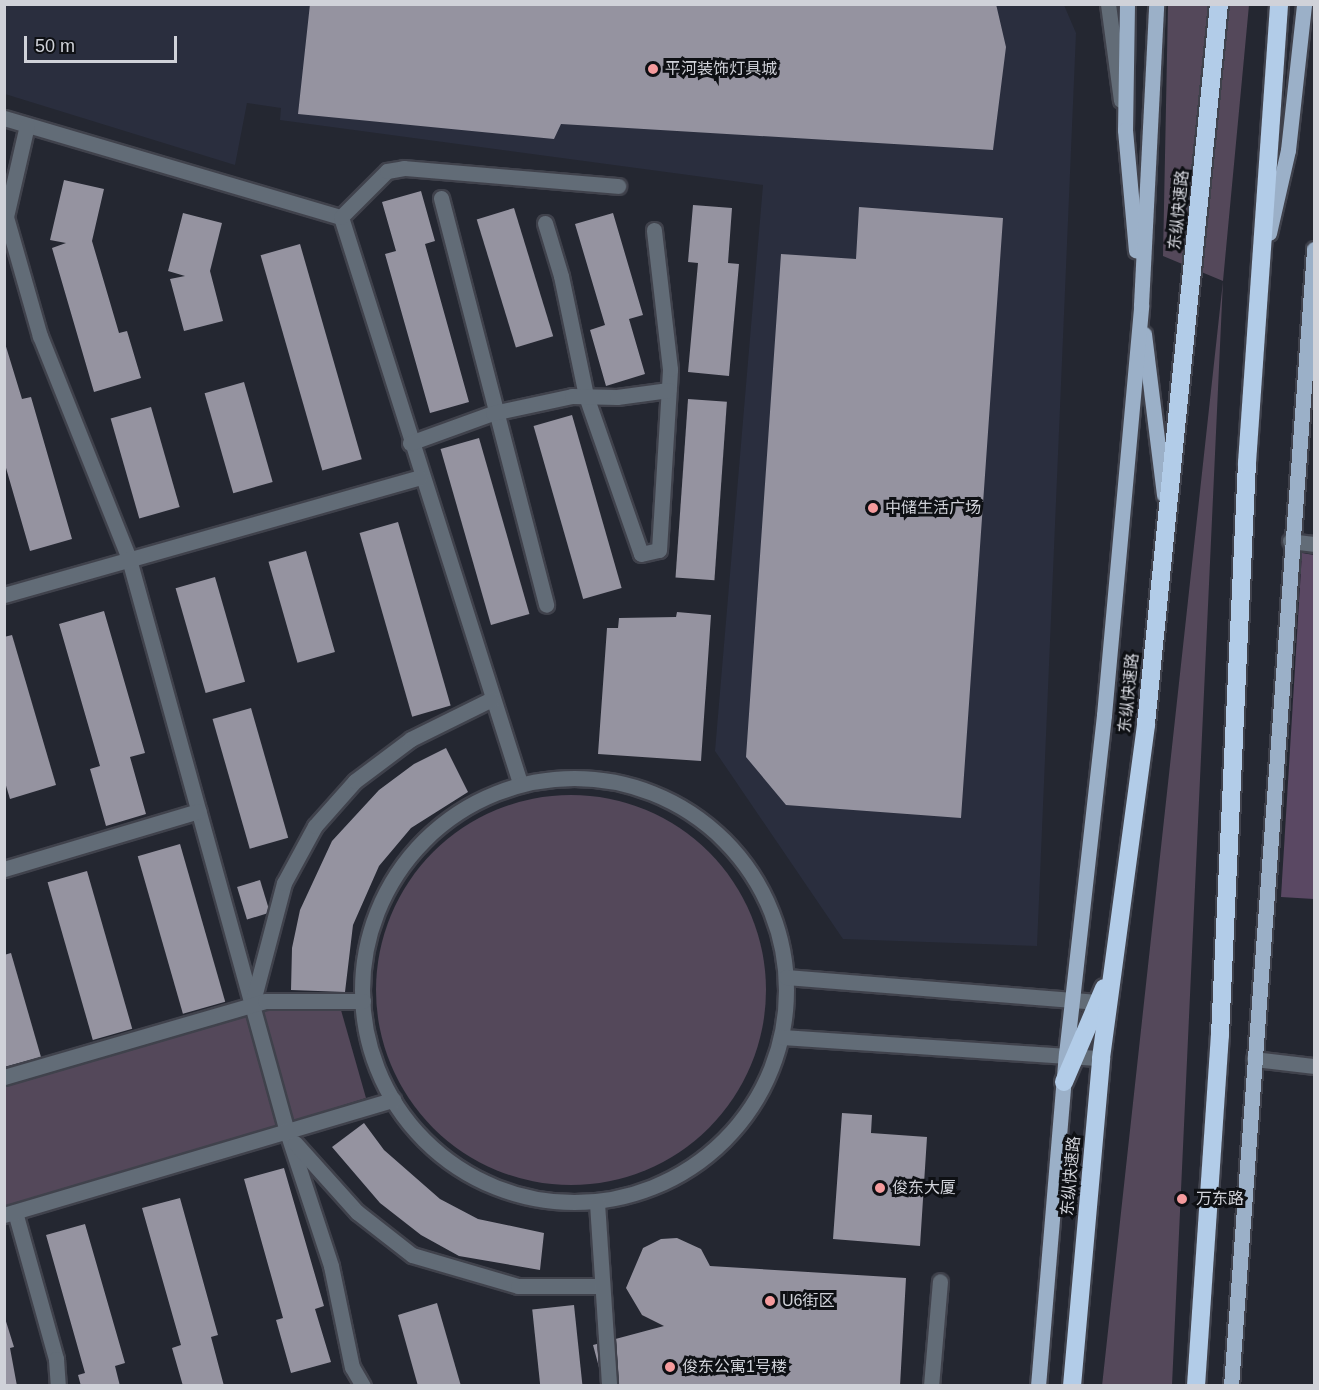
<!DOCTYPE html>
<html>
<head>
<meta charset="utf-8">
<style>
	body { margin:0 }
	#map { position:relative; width:1319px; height:1390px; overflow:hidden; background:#242731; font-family:Helvetica,"Noto Sans SC",sans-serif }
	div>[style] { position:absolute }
	.built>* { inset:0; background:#2a2e3e }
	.green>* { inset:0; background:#54485a }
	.round { border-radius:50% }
	.forest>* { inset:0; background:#5a4863 }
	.building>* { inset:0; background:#9593a0; transform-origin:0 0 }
	.roads { filter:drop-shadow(2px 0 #40424c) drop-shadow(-2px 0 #40424c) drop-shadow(0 2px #40424c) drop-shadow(0 -2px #40424c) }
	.minor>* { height:15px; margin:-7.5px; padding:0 7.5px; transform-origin:7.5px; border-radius:7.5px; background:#626c77 }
	.minor>.ring { margin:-7.5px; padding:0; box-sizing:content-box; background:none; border:15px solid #626c77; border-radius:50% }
	.major>* { height:15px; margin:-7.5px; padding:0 7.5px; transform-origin:7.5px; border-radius:7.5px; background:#9bb0c8 }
	.highway>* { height:18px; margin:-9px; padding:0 9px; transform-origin:9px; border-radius:9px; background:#b2cce8 }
	.dots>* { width:16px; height:16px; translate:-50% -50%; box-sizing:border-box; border:3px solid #0e1014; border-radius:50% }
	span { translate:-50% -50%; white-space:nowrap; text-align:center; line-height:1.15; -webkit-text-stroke:6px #0e1014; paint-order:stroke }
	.poi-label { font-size:16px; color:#d0d2d9 }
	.left { translate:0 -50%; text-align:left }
	.street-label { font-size:16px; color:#d0d2d9 }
	.frame { position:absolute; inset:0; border:6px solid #d0d2d9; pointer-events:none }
	.scale { position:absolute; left:24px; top:36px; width:153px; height:27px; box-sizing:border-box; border:3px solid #d0d2d9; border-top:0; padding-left:8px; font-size:18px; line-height:21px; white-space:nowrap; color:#d0d2d9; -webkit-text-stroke:4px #0e1014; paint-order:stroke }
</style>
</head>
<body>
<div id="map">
	<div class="built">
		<div style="clip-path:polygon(4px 5px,1064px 5px,1076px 33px,1037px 946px,843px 939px,715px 751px,763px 185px,280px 120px,281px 108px,247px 103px,235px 165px,5px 94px)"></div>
	</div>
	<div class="green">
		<div style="clip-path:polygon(1168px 5px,1249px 5px,1223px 281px,1172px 1385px,1102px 1386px,1223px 281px,1163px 256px)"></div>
		<div class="round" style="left:376px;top:795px;width:390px;height:390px"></div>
		<div style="clip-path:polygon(337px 996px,366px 1098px,5px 1212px,5px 1082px,285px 1000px)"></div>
	</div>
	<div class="forest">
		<div style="clip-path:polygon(1302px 553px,1314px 555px,1314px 899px,1281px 897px)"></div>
	</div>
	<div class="building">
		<div style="clip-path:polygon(310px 4px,996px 4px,1006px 47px,993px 150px,561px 124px,554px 139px,298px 114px)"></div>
		<div style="clip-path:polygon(64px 180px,104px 189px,92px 241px,119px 333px,127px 331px,141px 378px,94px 392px,52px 248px,66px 243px,50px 240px)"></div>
		<div style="clip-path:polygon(421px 191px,435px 241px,425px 244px,469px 402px,430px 413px,385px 254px,396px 251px,382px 202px)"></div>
		<div style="clip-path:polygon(693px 205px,732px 208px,728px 263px,739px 264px,729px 376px,688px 372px,698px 263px,688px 262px)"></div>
		<div style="clip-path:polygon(859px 207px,1003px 218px,961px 818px,786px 805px,746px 757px,781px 254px,856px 259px)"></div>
		<div style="left:514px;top:208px;width:134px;height:39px;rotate:73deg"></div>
		<div style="clip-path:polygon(183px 213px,222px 223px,210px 271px,223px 321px,184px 331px,170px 279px,185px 276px,168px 271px)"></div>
		<div style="clip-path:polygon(613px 213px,643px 315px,629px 319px,645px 374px,606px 386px,590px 330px,605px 325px,575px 224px)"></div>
		<div style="left:300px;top:244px;width:224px;height:41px;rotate:74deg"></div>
		<div style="clip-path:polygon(4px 340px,22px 399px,31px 397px,72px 539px,30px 551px,4px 461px)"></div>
		<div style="left:244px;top:382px;width:104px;height:41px;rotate:74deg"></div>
		<div style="left:688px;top:399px;width:39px;height:179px;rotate:4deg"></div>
		<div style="left:151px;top:407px;width:104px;height:42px;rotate:74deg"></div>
		<div style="left:572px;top:415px;width:180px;height:40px;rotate:74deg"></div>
		<div style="left:479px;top:438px;width:183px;height:40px;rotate:74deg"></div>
		<div style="left:398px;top:522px;width:191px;height:40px;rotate:74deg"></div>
		<div style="left:306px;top:551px;width:105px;height:39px;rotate:74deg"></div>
		<div style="left:215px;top:577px;width:109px;height:41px;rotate:74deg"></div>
		<div style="clip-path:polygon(104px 611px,145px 753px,130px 757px,146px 814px,106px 826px,90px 769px,100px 766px,59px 624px)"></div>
		<div style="clip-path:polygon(677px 612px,711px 615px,701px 761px,598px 754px,607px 628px,618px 628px,619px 618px,676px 617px)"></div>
		<div style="clip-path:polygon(12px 635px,56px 785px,10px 799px,4px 779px,4px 637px)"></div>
		<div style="left:251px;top:708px;width:135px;height:40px;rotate:74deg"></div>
		<div style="clip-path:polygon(446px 748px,468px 792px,411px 828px,379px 866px,353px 925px,345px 992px,291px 990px,292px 948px,300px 910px,332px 841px,379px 790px,414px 764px)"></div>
		<div style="left:180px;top:844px;width:164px;height:44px;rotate:74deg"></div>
		<div style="left:87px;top:871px;width:164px;height:41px;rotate:74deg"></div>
		<div style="left:260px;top:880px;width:34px;height:24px;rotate:73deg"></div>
		<div style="clip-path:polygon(11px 953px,41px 1057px,4px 1067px,4px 955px)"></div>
		<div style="clip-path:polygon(842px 1113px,872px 1115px,871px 1133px,927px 1137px,920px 1246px,833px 1239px)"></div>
		<div style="clip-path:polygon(364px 1123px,384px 1150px,440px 1199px,478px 1219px,544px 1233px,540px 1270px,459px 1256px,421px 1235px,380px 1203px,332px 1147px)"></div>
		<div style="clip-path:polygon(284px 1168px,324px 1306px,315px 1309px,331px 1362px,291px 1373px,276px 1320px,283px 1318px,244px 1179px)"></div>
		<div style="clip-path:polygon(180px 1198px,218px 1335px,211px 1337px,224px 1386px,183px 1386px,172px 1348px,181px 1345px,142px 1208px)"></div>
		<div style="clip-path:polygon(85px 1224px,125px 1363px,115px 1366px,120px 1386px,81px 1386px,78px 1375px,85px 1373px,46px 1235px)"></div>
		<div style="clip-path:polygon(677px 1238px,701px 1249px,710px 1266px,906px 1278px,900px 1386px,604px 1386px,593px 1345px,664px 1326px,642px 1315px,626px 1288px,643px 1248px,661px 1239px)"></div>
		<div style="clip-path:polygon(437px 1303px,461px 1386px,418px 1386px,398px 1315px)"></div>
		<div style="left:574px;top:1305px;width:81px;height:42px;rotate:84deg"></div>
		<div style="clip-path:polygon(4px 1315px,14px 1347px,10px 1348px,17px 1386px,4px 1386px)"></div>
	</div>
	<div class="roads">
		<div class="minor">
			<div style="left:1108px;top:4px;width:97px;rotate:82.3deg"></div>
			<div style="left:4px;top:118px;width:351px;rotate:16.4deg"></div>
			<div style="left:341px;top:217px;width:594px;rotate:72.45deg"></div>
			<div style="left:27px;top:125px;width:94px;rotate:102.9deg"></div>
			<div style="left:6px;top:217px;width:124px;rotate:74.1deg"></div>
			<div style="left:40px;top:336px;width:240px;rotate:68.2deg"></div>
			<div style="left:129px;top:559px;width:594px;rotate:74.58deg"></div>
			<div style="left:287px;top:1132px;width:141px;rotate:71.8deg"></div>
			<div style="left:331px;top:1266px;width:103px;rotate:78.3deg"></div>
			<div style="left:352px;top:1367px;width:22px;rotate:60deg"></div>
			<div style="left:441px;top:198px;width:420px;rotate:75.5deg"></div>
			<div style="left:341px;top:217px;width:65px;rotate:-45deg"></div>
			<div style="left:387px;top:171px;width:17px;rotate:-10deg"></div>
			<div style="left:404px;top:168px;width:215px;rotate:4.8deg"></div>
			<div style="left:545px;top:223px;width:55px;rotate:73.2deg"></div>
			<div style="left:561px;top:276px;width:123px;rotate:78.2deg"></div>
			<div style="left:586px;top:396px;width:167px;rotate:70.8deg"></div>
			<div style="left:641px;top:554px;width:18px;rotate:-13deg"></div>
			<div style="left:659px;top:550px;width:181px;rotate:-86.5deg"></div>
			<div style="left:670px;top:369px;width:140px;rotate:-96.6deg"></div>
			<div style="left:410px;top:443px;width:88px;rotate:-19.9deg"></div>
			<div style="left:493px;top:413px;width:81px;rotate:-12.1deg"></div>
			<div style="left:572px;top:396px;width:45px;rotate:1.3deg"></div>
			<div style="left:617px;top:397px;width:52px;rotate:-7.7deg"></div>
			<div style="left:1290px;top:541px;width:24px;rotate:7deg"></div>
			<div style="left:4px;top:595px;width:432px;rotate:-15.8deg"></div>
			<div class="ring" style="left:362px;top:778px;width:409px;height:409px"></div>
			<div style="left:4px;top:869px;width:203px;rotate:-16.6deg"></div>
			<div style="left:786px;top:977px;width:322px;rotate:4.6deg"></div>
			<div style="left:253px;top:1001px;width:122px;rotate:-75.3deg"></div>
			<div style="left:284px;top:883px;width:65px;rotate:-61.5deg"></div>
			<div style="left:315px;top:826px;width:60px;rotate:-48.4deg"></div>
			<div style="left:355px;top:781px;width:70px;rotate:-36.9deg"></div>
			<div style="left:411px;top:739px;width:90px;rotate:-26.3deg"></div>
			<div style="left:782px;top:1037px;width:320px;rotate:3.8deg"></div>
			<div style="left:1254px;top:1059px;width:60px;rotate:6.7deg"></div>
			<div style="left:4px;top:1077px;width:272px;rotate:-16.2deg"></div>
			<div style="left:265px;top:1001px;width:98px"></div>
			<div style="left:295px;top:1143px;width:93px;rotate:48.1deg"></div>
			<div style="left:357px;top:1212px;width:70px;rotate:38deg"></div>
			<div style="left:412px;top:1255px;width:110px;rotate:16.3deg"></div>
			<div style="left:518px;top:1286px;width:84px"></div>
			<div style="left:597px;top:1203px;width:183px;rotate:86.2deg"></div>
			<div style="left:15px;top:1212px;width:153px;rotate:74.4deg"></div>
			<div style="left:56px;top:1359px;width:27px;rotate:86deg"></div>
			<div style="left:4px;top:1215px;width:406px;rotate:-16.5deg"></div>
			<div style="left:931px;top:1386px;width:105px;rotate:-85.1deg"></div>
		</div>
		<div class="major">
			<div style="left:1127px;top:4px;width:126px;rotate:90.9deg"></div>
			<div style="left:1125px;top:130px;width:121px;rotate:84.8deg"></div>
			<div style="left:1269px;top:233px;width:85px;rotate:-77.1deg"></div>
			<div style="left:1288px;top:150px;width:147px;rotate:-83.7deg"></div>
			<div style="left:1144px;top:334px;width:162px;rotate:82.9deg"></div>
			<div style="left:1038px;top:1386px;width:333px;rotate:-85.2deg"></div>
			<div style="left:1066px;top:1054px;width:341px;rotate:-83.6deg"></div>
			<div style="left:1104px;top:715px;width:412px;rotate:-84.8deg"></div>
			<div style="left:1141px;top:305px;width:301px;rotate:-87.1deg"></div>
			<div style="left:1231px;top:1386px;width:1140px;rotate:-85.82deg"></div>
		</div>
		<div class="highway">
			<div style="left:1064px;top:1082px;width:102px;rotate:-66.9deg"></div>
			<div style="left:1072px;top:1386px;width:329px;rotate:-84.9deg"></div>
			<div style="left:1101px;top:1058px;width:337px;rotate:-82.3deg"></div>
			<div style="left:1146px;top:724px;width:724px;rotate:-84.21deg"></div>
			<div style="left:1196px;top:1386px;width:352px;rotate:-86.1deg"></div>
			<div style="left:1220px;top:1035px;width:573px;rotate:-87.3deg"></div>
			<div style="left:1247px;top:463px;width:460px;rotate:-86deg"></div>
		</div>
	</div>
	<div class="dots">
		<div style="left:653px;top:69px;background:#f59b9d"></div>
		<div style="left:873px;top:508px;background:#f59b9d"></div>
		<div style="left:880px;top:1188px;background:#f59b9d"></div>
		<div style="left:1182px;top:1199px;background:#f59b9d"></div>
		<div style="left:770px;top:1301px;background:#f59b9d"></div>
		<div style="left:670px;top:1367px;background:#f59b9d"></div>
	</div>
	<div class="poi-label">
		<span class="left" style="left:665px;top:69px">平河装饰灯具城</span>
		<span class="left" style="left:885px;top:508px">中储生活广场</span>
		<span class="left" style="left:892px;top:1188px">俊东大厦</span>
		<span class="left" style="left:1196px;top:1199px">万东路</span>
		<span class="left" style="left:782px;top:1301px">U6街区</span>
		<span class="left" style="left:682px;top:1367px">俊东公寓1号楼</span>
	</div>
	<div class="street-label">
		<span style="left:1179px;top:210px;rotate:-84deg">东纵快速路</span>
		<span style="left:1129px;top:693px;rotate:-84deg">东纵快速路</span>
		<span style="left:1071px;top:1176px;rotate:-85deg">东纵快速路</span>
	</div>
	<div class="frame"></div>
	<div class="scale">50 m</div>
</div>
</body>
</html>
